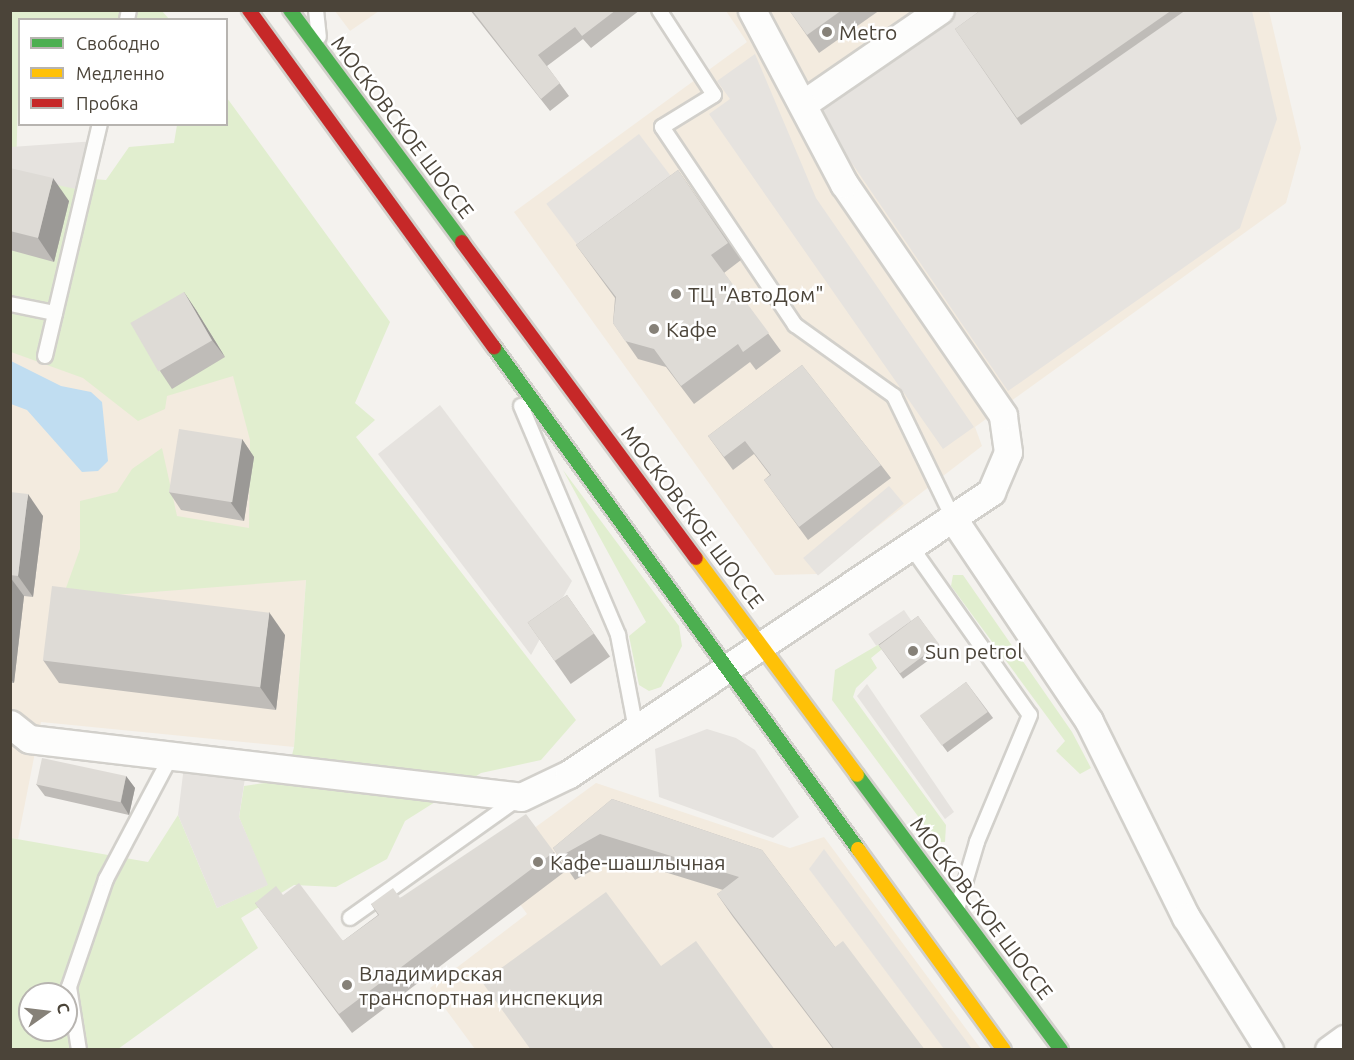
<!DOCTYPE html>
<html>
<head>
<meta charset="utf-8">
<style>
	body { margin:0 }
	#map { position:relative; width:1354px; height:1060px; overflow:hidden; background:#f4f2ee; font-family:Ubuntu,sans-serif }
	div>[style] { position:absolute }
	.commercial>* { inset:0; background:#f3ebdf }
	.green>* { inset:0; background:#e1eecf }
	.parking>* { inset:0; background:#e6e3df; transform-origin:0 0 }
	.water>* { inset:0; background:#c0ddf1 }
	.roads { filter:drop-shadow(2px 0 #d2d0cb) drop-shadow(-2px 0 #d2d0cb) drop-shadow(0 2px #d2d0cb) drop-shadow(0 -2px #d2d0cb) }
	.lane>* { height:14px; margin:-7px; padding:0 7px; transform-origin:7px; border-radius:7px; background:#fdfdfc }
	.street>* { height:27px; margin:-13.5px; padding:0 13.5px; transform-origin:13.5px; border-radius:13.5px; background:#fdfdfc }
	.fast>* { height:14px; margin:-7px; padding:0 7px; transform-origin:7px; border-radius:7px; background:#4caf50 }
	.slow>* { height:14px; margin:-7px; padding:0 7px; transform-origin:7px; border-radius:7px; background:#ffc107 }
	.jam>* { height:14px; margin:-7px; padding:0 7px; transform-origin:7px; border-radius:7px; background:#c62828 }
	.wall>* { inset:0; background:#bfbcb8; transform-origin:0 0 }
	.shaded-wall>* { inset:0; background:#9b9996 }
	.building>* { inset:0; background:#dedbd6; transform-origin:0 0 }
	.dots>* { width:16px; height:16px; translate:-50% -50%; box-sizing:border-box; border:3px solid #fff; border-radius:50% }
	span { translate:-50% -50%; white-space:nowrap; text-align:center; line-height:1.15; -webkit-text-stroke:5px #fff; paint-order:stroke }
	.poi-label { font-size:21px; color:#4b4439 }
	.left { translate:0 -50%; text-align:left }
	.street-label { font-size:21px; color:#4b4439 }
	.frame { position:absolute; inset:0; border:12px solid #4b4439; pointer-events:none }
	.legend { position:absolute; left:18px; top:18px; width:210px; height:108px; box-sizing:border-box; background:#fff; border:2px solid #b7b4b0; margin:0; padding:8px 10px; list-style:none; font-size:18px; color:#4b4439 }
	.legend li { display:flex; align-items:center; gap:12px; height:30px }
	.legend b { width:30px; border:2px solid #b7b4b0 }
	.north { position:absolute; left:18px; top:982px; width:60px; height:60px; box-sizing:border-box; background:#fff; border:2px solid #b7b4b0; border-radius:50%; rotate:76deg; font-size:16px; font-weight:700; line-height:24px; text-align:center; color:#4b4439 }
	.north::after { content:''; display:block; margin:auto; width:21px; height:27px; background:#868178; clip-path:polygon(50% 0,100% 100%,50% 72%,0 100%) }
</style>
</head>
<body>
<div id="map">
	<div class="commercial">
		<div style="clip-path:polygon(335px 11px,379px 11px,350px 31px)"></div>
		<div style="clip-path:polygon(726px 11px,1269px 11px,1301px 148px,1286px 203px,975px 427px,982px 446px,816px 574px,775px 575px,514px 212px,747px 42px)"></div>
		<div style="clip-path:polygon(11px 175px,85px 191px,191px 286px,244px 363px,306px 579px,294px 747px,41px 722px,18px 839px,11px 838px)"></div>
		<div style="clip-path:polygon(596px 783px,790px 848px,824px 837px,981px 1049px,475px 1049px,430px 988px,527px 914px,489px 861px)"></div>
	</div>
	<div class="green">
		<div style="clip-path:polygon(evenodd,10px 11px,162px 11px,169px 19px,20px 20px,16px 173px,106px 180px,129px 147px,174px 143px,177px 125px,226px 124px,227px 98px,390px 322px,355px 403px,375px 420px,356px 437px,576px 720px,541px 760px,481px 773px,405px 821px,387px 859px,336px 887px,294px 885px,241px 918px,258px 948px,118px 1049px,11px 1049px,11px 838px,148px 862px,178px 815px,217px 908px,267px 885px,239px 817px,244px 786px,286px 780px,294px 747px,306px 580px,62px 599px,80px 549px,80px 501px,117px 492px,132px 469px,162px 448px,177px 516px,249px 528px,250px 440px,233px 376px,167px 396px,165px 409px,138px 421px,83px 378px,11px 352px,11px 250px,54px 261px,11px 187px,10px 11px,30px 994px,66px 994px,66px 1030px,30px 1030px,30px 994px)"></div>
		<div style="clip-path:polygon(563px 470px,679px 626px,682px 646px,661px 687px,649px 691px,639px 685px,629px 636px,646px 622px)"></div>
		<div style="clip-path:polygon(953px 575px,963px 575px,1072px 732px,1091px 768px,1080px 774px,1056px 751px,1065px 741px,951px 586px)"></div>
		<div style="clip-path:polygon(912px 625px,871px 658px,877px 668px,856px 688px,853px 697px,946px 825px,945px 842px,937px 842px,832px 700px,835px 670px)"></div>
	</div>
	<div class="parking">
		<div style="clip-path:polygon(912px 11px,1252px 11px,1277px 119px,1240px 228px,1008px 391px,801px 89px)"></div>
		<div style="clip-path:polygon(755px 54px,816px 198px,974px 427px,943px 449px,709px 114px,730px 99px,717px 81px)"></div>
		<div style="left:639px;top:134px;width:74px;height:116px;rotate:53deg"></div>
		<div style="clip-path:polygon(96px 141px,85px 191px,11px 175px,11px 147px)"></div>
		<div style="clip-path:polygon(440px 405px,572px 581px,531px 655px,378px 454px)"></div>
		<div style="left:889px;top:486px;width:23px;height:112px;rotate:50deg"></div>
		<div style="left:904px;top:610px;width:14px;height:43px;rotate:56deg"></div>
		<div style="clip-path:polygon(867px 684px,954px 812px,945px 819px,857px 696px)"></div>
		<div style="clip-path:polygon(707px 729px,736px 738px,755px 750px,799px 817px,773px 838px,659px 797px,655px 749px)"></div>
		<div style="clip-path:polygon(185px 758px,247px 765px,239px 817px,268px 885px,217px 908px,178px 815px)"></div>
		<div style="clip-path:polygon(824px 849px,972px 1049px,944px 1049px,809px 869px)"></div>
	</div>
	<div class="water">
		<div style="clip-path:polygon(11px 361px,61px 386px,91px 392px,102px 402px,108px 461px,98px 471px,82px 472px,27px 410px,11px 404px)"></div>
	</div>
	<div class="roads">
		<div class="lane">
			<div style="left:316px;top:10px;width:27px;rotate:84deg"></div>
			<div style="left:659px;top:10px;width:101px;rotate:57.1deg"></div>
			<div style="left:714px;top:95px;width:61px;rotate:148.4deg"></div>
			<div style="left:662px;top:127px;width:239px;rotate:56.1deg"></div>
			<div style="left:795px;top:325px;width:122px;rotate:35.6deg"></div>
			<div style="left:894px;top:396px;width:138px;rotate:64.2deg"></div>
			<div style="left:127px;top:20px;width:10px;rotate:-79deg"></div>
			<div style="left:10px;top:304px;width:46px;rotate:11.3deg"></div>
			<div style="left:45px;top:356px;width:238px;rotate:-76.7deg"></div>
			<div style="left:521px;top:406px;width:249px;rotate:67deg"></div>
			<div style="left:618px;top:635px;width:96px;rotate:79.2deg"></div>
			<div style="left:912px;top:548px;width:204px;rotate:54.8deg"></div>
			<div style="left:1030px;top:715px;width:138px;rotate:112.7deg"></div>
			<div style="left:977px;top:842px;width:67px;rotate:106.5deg"></div>
			<div style="left:350px;top:918px;width:207px;rotate:-35.4deg"></div>
			<div style="left:79px;top:1050px;width:64px;rotate:-99deg"></div>
			<div style="left:69px;top:987px;width:114px;rotate:-71.1deg"></div>
			<div style="left:106px;top:879px;width:139px;rotate:-62.1deg"></div>
		</div>
		<div class="street">
			<div style="left:803px;top:104px;width:166px;rotate:-34.5deg"></div>
			<div style="left:954px;top:520px;width:242px;rotate:56.1deg"></div>
			<div style="left:1089px;top:721px;width:219px;rotate:63.7deg"></div>
			<div style="left:1186px;top:917px;width:157px;rotate:58deg"></div>
			<div style="left:10px;top:724px;width:24px;rotate:38deg"></div>
			<div style="left:29px;top:739px;width:495px;rotate:6.7deg"></div>
			<div style="left:521px;top:797px;width:53px;rotate:-25.6deg"></div>
			<div style="left:569px;top:774px;width:508px;rotate:-33.75deg"></div>
			<div style="left:991px;top:492px;width:43px;rotate:-67deg"></div>
			<div style="left:1008px;top:452px;width:37px;rotate:-98deg"></div>
			<div style="left:1003px;top:415px;width:280px;rotate:-124.5deg"></div>
			<div style="left:844px;top:184px;width:197px;rotate:-117.9deg"></div>
			<div style="left:1329px;top:1050px;width:19px;rotate:-36deg"></div>
		</div>
		<div class="fast">
			<div style="left:290px;top:10px;width:289px;rotate:53.4deg"></div>
			<div style="left:494px;top:347px;width:620px;rotate:54.05deg"></div>
			<div style="left:857px;top:775px;width:342px;rotate:53.4deg"></div>
		</div>
		<div class="slow">
			<div style="left:696px;top:558px;width:270px;rotate:53.4deg"></div>
			<div style="left:858px;top:849px;width:248px;rotate:54deg"></div>
		</div>
		<div class="jam">
			<div style="left:249px;top:10px;width:417px;rotate:54deg"></div>
			<div style="left:462px;top:242px;width:393px;rotate:53.5deg"></div>
		</div>
	</div>
	<div class="wall">
		<div style="clip-path:polygon(470px 10px,640px 10px,591px 48px,583px 39px,547px 66px,569px 96px,550px 111px)"></div>
		<div style="clip-path:polygon(789px 10px,880px 10px,819px 53px)"></div>
		<div style="clip-path:polygon(981px 10px,1186px 10px,1021px 125px,955px 29px)"></div>
		<div style="clip-path:polygon(10px 168px,69px 201px,54px 262px,10px 250px)"></div>
		<div style="clip-path:polygon(678px 170px,741px 260px,724px 273px,781px 351px,756px 370px,750px 362px,694px 404px,666px 367px,638px 359px,613px 323px,615px 298px,576px 245px)"></div>
		<div style="clip-path:polygon(184px 292px,196px 310px,225px 357px,172px 389px,160px 371px)"></div>
		<div style="clip-path:polygon(802px 365px,881px 465px,891px 478px,808px 540px,764px 480px,770px 475px,754px 454px,733px 470px,708px 436px)"></div>
		<div style="clip-path:polygon(242px 439px,254px 457px,244px 521px,181px 510px,169px 492px)"></div>
		<div style="clip-path:polygon(10px 492px,43px 516px,33px 597px,24px 596px,14px 683px,10px 683px)"></div>
		<div style="left:567px;top:595px;width:75px;height:48px;rotate:55deg"></div>
		<div style="left:918px;top:616px;width:42px;height:49px;rotate:54deg"></div>
		<div style="clip-path:polygon(285px 635px,276px 710px,59px 683px,43px 660px)"></div>
		<div style="left:966px;top:682px;width:45px;height:57px;rotate:53deg"></div>
		<div style="clip-path:polygon(126px 776px,135px 788px,129px 815px,45px 796px,36px 784px)"></div>
		<div style="clip-path:polygon(612px 799px,762px 850px,835px 947px,925px 1050px,834px 1050px,733px 917px,717px 894px,723px 890px,616px 857px,575px 880px,553px 848px)"></div>
		<div style="clip-path:polygon(554px 852px,567px 870px,352px 1033px,255px 903px,283px 895px,343px 941px,378px 915px,371px 904px,400px 898px)"></div>
	</div>
	<div class="shaded-wall">
		<div style="clip-path:polygon(53px 178px,69px 201px,54px 262px,38px 238px)"></div>
		<div style="clip-path:polygon(184px 292px,196px 310px,225px 357px,212px 340px)"></div>
		<div style="clip-path:polygon(242px 439px,254px 457px,244px 521px,231px 503px)"></div>
		<div style="clip-path:polygon(28px 494px,43px 516px,33px 597px,18px 576px)"></div>
		<div style="clip-path:polygon(10px 577px,24px 596px,14px 683px,10px 679px)"></div>
		<div style="clip-path:polygon(269px 612px,285px 635px,276px 710px,260px 687px)"></div>
		<div style="clip-path:polygon(126px 776px,135px 788px,129px 815px,121px 802px)"></div>
	</div>
	<div class="building">
		<div style="clip-path:polygon(472px 10px,616px 10px,582px 36px,575px 27px,538px 55px,560px 83px,541px 99px)"></div>
		<div style="clip-path:polygon(789px 10px,842px 10px,807px 35px)"></div>
		<div style="clip-path:polygon(981px 10px,1172px 10px,1017px 118px,955px 29px)"></div>
		<div style="clip-path:polygon(10px 168px,53px 178px,38px 238px,10px 231px)"></div>
		<div style="clip-path:polygon(678px 170px,728px 243px,711px 255px,769px 333px,743px 352px,738px 344px,681px 386px,654px 349px,625px 341px,613px 323px,616px 297px,576px 245px)"></div>
		<div style="left:184px;top:292px;width:56px;height:62px;rotate:60deg"></div>
		<div style="clip-path:polygon(802px 365px,881px 465px,799px 527px,764px 480px,771px 475px,745px 441px,724px 457px,708px 436px)"></div>
		<div style="left:179px;top:429px;width:64px;height:64px;rotate:9deg"></div>
		<div style="clip-path:polygon(10px 492px,28px 494px,18px 576px,10px 575px)"></div>
		<div style="left:52px;top:586px;width:219px;height:75px;rotate:7deg"></div>
		<div style="left:567px;top:595px;width:47px;height:48px;rotate:55deg"></div>
		<div style="left:918px;top:616px;width:35px;height:49px;rotate:53deg"></div>
		<div style="left:966px;top:682px;width:37px;height:57px;rotate:54deg"></div>
		<div style="left:42px;top:758px;width:86px;height:27px;rotate:12deg"></div>
		<div style="clip-path:polygon(612px 799px,762px 850px,835px 947px,843px 941px,925px 1050px,835px 1050px,717px 894px,739px 877px,600px 834px,559px 857px,553px 848px)"></div>
		<div style="clip-path:polygon(526px 814px,554px 852px,339px 1014px,255px 903px,276px 886px,283px 895px,299px 883px,343px 941px,379px 915px,371px 904px,393px 888px,400px 898px)"></div>
		<div style="clip-path:polygon(606px 892px,661px 966px,696px 941px,775px 1050px,531px 1050px,482px 982px)"></div>
	</div>
	<div class="dots">
		<div style="left:827px;top:32px;background:#868178"></div>
		<div style="left:676px;top:294px;background:#868178"></div>
		<div style="left:654px;top:329px;background:#868178"></div>
		<div style="left:913px;top:651px;background:#868178"></div>
		<div style="left:538px;top:862px;background:#868178"></div>
		<div style="left:347px;top:985px;background:#868178"></div>
	</div>
	<div class="poi-label">
		<span class="left" style="left:839px;top:32px">Metro</span>
		<span class="left" style="left:688px;top:294px">ТЦ "АвтоДом"</span>
		<span class="left" style="left:666px;top:329px">Кафе</span>
		<span class="left" style="left:925px;top:651px">Sun petrol</span>
		<span class="left" style="left:550px;top:862px">Кафе-шашлычная</span>
		<span class="left" style="left:359px;top:985px">Владимирская<br>транспортная инспекция</span>
	</div>
	<div class="street-label">
		<span style="left:403px;top:127px;rotate:53deg">МОСКОВСКОЕ ШОССЕ</span>
		<span style="left:693px;top:517px;rotate:53deg">МОСКОВСКОЕ ШОССЕ</span>
		<span style="left:982px;top:908px;rotate:53deg">МОСКОВСКОЕ ШОССЕ</span>
	</div>
	<div class="frame"></div>
	<ul class="legend">
	<li><b style="height:8px;background:#4caf50"></b>Свободно</li>
	<li><b style="height:8px;background:#ffc107"></b>Медленно</li>
	<li><b style="height:8px;background:#c62828"></b>Пробка</li>
	</ul>
	<div class="north">С</div>
</div>
</body>
</html>
